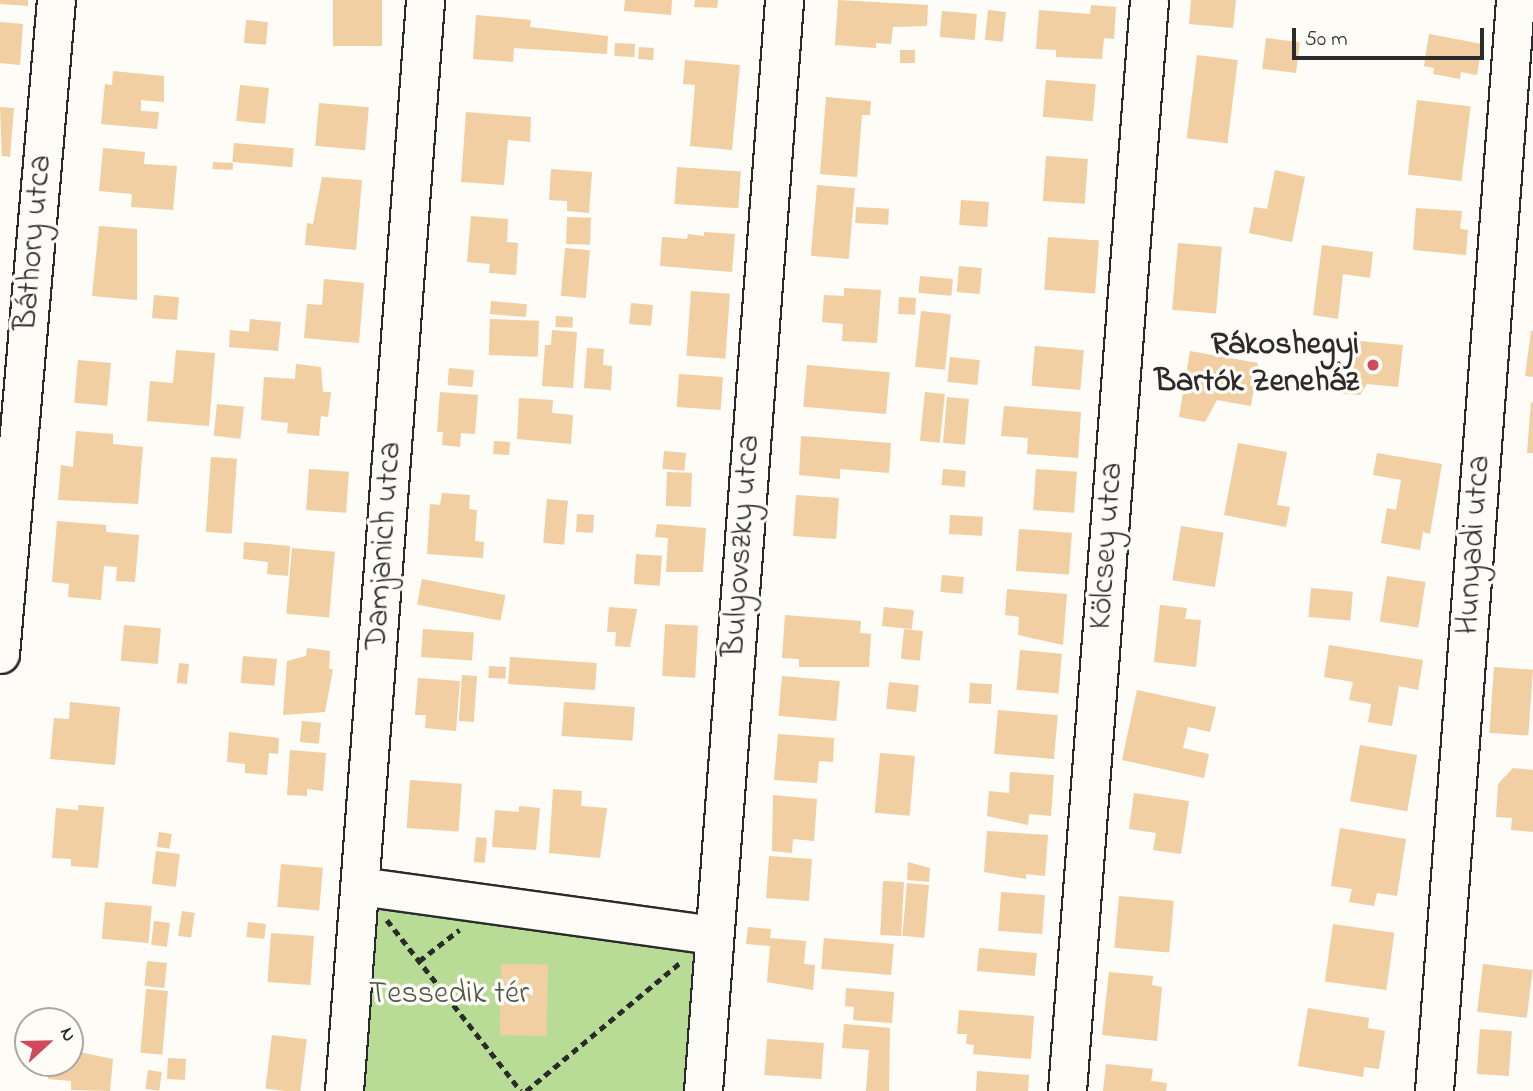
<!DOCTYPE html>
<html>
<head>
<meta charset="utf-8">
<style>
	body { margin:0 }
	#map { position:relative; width:1533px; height:1091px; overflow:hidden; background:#fdfcf7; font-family:"Indie Flower",sans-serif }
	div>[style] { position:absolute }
	.green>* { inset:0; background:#b8dc96 }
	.building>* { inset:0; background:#f2cea3; transform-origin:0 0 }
	.path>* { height:4.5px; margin-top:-2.25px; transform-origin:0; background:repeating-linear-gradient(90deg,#2b2b2b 0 7px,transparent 0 12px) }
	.roads { filter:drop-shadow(2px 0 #2b2b2b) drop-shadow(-2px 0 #2b2b2b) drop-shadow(0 2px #2b2b2b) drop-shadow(0 -2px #2b2b2b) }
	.minor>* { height:37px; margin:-18.5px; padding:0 18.5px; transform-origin:18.5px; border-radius:18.5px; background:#fdfcf7 }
	.dots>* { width:19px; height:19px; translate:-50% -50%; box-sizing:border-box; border:4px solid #fdfcf7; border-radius:50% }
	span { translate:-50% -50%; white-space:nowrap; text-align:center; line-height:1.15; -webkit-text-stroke:7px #fdfcf7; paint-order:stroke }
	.street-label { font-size:32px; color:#2b2b2b }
	.poi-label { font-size:32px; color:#2b2b2b; font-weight:700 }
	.right { translate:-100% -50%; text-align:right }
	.park-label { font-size:32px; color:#4e5746 }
	.north { position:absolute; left:14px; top:1007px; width:70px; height:70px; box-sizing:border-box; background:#fdfcf7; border:2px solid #a9a8a5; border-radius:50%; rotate:68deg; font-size:19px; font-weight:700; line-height:28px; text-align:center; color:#2b2b2b }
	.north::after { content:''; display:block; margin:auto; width:24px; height:32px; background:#d1495b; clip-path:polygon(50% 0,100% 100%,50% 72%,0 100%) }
	.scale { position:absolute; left:1292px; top:28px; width:192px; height:32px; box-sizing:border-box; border:4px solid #2b2b2b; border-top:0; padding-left:9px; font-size:21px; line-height:24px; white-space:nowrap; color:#2b2b2b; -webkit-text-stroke:5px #fdfcf7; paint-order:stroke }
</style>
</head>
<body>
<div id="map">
	<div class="green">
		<div style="clip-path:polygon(360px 886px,714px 935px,703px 1091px,344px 1091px)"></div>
	</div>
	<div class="building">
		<div style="clip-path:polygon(0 0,28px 0,28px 6px,0 4px)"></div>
		<div style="left:333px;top:0;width:49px;height:46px"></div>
		<div style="clip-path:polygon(625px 0,672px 0,671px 15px,624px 11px)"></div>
		<div style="clip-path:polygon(695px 0,718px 0,717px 8px,694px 7px)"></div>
		<div style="clip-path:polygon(838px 0,928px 5px,927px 26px,893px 27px,891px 44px,876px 43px,876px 48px,835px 45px)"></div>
		<div style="clip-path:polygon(1191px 0,1236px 0,1233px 28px,1189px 24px)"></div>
		<div style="clip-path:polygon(1091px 5px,1116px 7px,1114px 39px,1104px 38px,1102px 59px,1056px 57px,1056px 50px,1036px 49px,1039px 10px,1090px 14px)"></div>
		<div style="left:988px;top:10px;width:18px;height:30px;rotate:6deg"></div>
		<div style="left:942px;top:11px;width:35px;height:26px;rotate:5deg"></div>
		<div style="clip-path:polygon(476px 15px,531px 20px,530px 27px,608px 36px,607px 54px,514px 48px,513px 62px,473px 59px)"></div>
		<div style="left:246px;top:20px;width:22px;height:23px;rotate:5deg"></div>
		<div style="clip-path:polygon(0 22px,23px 24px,20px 65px,0 63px)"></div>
		<div style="clip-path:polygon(1429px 34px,1482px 44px,1477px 75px,1461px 72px,1460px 79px,1433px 74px,1434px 68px,1424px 66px)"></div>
		<div style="left:1266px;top:38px;width:34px;height:31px;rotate:7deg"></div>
		<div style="left:615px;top:43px;width:20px;height:13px;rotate:3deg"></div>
		<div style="left:639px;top:47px;width:15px;height:12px;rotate:4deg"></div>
		<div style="left:900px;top:50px;width:15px;height:13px"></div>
		<div style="left:1197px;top:55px;width:41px;height:84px;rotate:7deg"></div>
		<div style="clip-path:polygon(685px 60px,740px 65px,732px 150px,690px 146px,695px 85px,683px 84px)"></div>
		<div style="clip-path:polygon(113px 71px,164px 76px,164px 102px,141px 100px,141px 111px,159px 112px,157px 129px,101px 124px,105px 84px,112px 85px)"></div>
		<div style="left:1046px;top:80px;width:50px;height:37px;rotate:5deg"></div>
		<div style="left:240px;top:85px;width:29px;height:36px;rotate:6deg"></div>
		<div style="clip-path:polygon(826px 97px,871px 101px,870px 115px,862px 115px,857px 177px,820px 174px)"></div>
		<div style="left:1417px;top:100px;width:54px;height:75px;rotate:7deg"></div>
		<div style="left:319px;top:103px;width:50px;height:43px;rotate:5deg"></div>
		<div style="clip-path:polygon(0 107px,14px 108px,10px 157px,2px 156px,2px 161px)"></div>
		<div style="clip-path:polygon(466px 112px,531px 117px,530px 142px,508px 140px,504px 185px,461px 182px)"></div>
		<div style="left:234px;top:143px;width:60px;height:19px;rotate:5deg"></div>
		<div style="clip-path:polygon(103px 148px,145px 152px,144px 164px,177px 166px,173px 210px,131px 207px,132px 194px,99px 191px)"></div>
		<div style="left:1046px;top:156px;width:42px;height:45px;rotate:4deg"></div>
		<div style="left:213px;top:162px;width:20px;height:7px;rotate:3deg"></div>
		<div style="left:677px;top:167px;width:64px;height:37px;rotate:4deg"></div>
		<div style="clip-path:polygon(551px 169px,592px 172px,589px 213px,567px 211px,567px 201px,549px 200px)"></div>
		<div style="clip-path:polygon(1275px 170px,1305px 177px,1292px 242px,1249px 233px,1254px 207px,1267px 209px)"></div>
		<div style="clip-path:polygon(322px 177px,362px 180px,356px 250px,305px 245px,307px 223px,313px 224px)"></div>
		<div style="left:817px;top:185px;width:38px;height:71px;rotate:5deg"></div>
		<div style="left:961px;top:200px;width:28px;height:25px;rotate:4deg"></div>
		<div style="left:856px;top:207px;width:33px;height:16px;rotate:3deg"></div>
		<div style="clip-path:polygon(1416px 208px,1462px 211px,1460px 229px,1468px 230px,1466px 255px,1413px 250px)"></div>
		<div style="clip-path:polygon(471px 216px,508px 219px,507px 242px,518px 243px,516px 275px,489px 273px,490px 264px,467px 262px)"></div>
		<div style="left:567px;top:217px;width:24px;height:27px;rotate:2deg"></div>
		<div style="clip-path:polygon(99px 226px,137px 229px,137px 300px,92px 296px)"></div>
		<div style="clip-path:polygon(704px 232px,735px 234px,732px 272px,660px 266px,662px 237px,687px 239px,688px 234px,704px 236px)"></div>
		<div style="left:1048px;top:237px;width:51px;height:53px;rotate:4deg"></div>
		<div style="left:1178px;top:243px;width:44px;height:67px;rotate:5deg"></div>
		<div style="clip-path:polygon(1322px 245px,1373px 252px,1370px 278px,1343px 274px,1338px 319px,1313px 315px)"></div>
		<div style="left:565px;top:248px;width:25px;height:48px;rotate:5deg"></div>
		<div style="left:959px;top:266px;width:23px;height:26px;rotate:5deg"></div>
		<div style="left:920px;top:276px;width:33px;height:17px;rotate:5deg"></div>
		<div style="clip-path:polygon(324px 279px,364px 283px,359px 343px,304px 338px,307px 304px,322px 305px)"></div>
		<div style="clip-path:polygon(844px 288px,881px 290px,877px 343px,842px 341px,843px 324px,822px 322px,824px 295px,844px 296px)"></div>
		<div style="left:691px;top:291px;width:39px;height:65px;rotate:4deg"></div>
		<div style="left:154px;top:295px;width:25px;height:23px;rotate:5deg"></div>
		<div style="left:899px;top:297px;width:17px;height:17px;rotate:3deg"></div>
		<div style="left:491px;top:301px;width:36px;height:13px;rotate:5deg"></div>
		<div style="left:631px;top:303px;width:22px;height:21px;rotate:5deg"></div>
		<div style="left:921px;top:311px;width:30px;height:56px;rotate:6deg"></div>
		<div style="left:556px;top:316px;width:17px;height:11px;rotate:3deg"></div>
		<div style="clip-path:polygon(250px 319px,281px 322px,278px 351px,229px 347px,230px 330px,249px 332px)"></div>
		<div style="left:490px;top:319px;width:49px;height:36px;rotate:2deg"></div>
		<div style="clip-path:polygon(552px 330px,577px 332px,573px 388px,542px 386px,545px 345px,551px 345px)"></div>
		<div style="clip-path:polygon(1531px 331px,1533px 331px,1533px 377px,1525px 376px)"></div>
		<div style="clip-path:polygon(1359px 341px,1403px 345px,1398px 387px,1367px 384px,1360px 395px,1337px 393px,1338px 371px,1353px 360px)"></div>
		<div style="left:1035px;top:346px;width:49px;height:40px;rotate:5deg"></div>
		<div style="clip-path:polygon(587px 348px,604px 349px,603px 365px,612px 366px,611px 390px,584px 388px)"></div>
		<div style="clip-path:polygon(176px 350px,215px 353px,209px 426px,147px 421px,150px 381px,173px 383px)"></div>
		<div style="clip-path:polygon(1190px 351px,1258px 363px,1251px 406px,1217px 400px,1205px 422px,1179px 417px)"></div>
		<div style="left:950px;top:357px;width:30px;height:25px;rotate:6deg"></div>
		<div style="left:78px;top:360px;width:33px;height:43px;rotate:5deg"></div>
		<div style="clip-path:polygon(296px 364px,321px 367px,323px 392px,331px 392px,328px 417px,321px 416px,319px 436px,287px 433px,288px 423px,261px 420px,264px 377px,295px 379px)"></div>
		<div style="left:807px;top:365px;width:83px;height:42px;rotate:5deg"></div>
		<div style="left:449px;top:368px;width:25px;height:17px;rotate:5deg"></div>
		<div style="left:679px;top:374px;width:44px;height:33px;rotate:4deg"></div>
		<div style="clip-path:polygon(440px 392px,478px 395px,475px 434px,461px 433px,460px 447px,442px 445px,443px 432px,437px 432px)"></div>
		<div style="left:925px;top:392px;width:20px;height:49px;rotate:6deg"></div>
		<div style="left:947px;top:397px;width:22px;height:46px;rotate:5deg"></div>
		<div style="clip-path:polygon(519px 398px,553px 400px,552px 413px,573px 415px,571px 444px,517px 439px)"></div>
		<div style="clip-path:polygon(1531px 402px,1533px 403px,1533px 453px,1527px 453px)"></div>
		<div style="left:217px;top:404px;width:27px;height:32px;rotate:6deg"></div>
		<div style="clip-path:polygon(1004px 406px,1081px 412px,1078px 458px,1027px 454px,1028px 438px,1001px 436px)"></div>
		<div style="clip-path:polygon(76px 431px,113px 434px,113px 444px,143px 447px,138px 504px,58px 500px,61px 465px,73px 467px)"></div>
		<div style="clip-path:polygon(801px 436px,891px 443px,889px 473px,840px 469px,840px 479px,799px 475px)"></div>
		<div style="left:494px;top:441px;width:16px;height:13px;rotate:4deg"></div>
		<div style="clip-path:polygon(1238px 443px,1287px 452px,1277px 505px,1290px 507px,1286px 527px,1224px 515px)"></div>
		<div style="left:664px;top:451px;width:22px;height:18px;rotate:5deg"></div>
		<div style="clip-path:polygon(1377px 453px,1442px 464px,1430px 534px,1423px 532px,1420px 550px,1381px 543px,1387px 508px,1396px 510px,1401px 480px,1373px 475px)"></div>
		<div style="left:211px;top:457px;width:26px;height:75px;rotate:4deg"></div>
		<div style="left:309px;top:469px;width:40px;height:41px;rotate:4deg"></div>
		<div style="left:943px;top:469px;width:23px;height:16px;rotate:5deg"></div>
		<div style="left:1036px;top:469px;width:41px;height:41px;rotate:4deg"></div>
		<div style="left:667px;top:472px;width:25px;height:34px;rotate:2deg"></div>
		<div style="clip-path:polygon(442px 493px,470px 495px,469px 509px,477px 510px,475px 541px,484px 542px,483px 558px,427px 554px,430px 504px,440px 505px)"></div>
		<div style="left:796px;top:495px;width:43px;height:41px;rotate:4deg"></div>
		<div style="left:547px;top:499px;width:21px;height:44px;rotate:5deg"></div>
		<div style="left:577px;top:514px;width:17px;height:18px;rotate:3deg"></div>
		<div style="left:950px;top:515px;width:33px;height:19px;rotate:3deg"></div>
		<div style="clip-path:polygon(57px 521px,106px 525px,106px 532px,139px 535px,135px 582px,116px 581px,117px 567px,104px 566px,101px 600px,68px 597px,69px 584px,52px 582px)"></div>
		<div style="clip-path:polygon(657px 524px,706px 528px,703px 572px,666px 572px,668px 538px,655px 537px)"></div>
		<div style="left:1181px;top:526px;width:43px;height:55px;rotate:9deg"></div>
		<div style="left:1019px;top:529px;width:53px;height:42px;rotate:4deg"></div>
		<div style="clip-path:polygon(244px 542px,290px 546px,288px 576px,267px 574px,268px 562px,243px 559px)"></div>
		<div style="left:292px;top:548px;width:43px;height:66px;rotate:5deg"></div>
		<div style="left:636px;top:554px;width:26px;height:30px;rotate:4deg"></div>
		<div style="left:942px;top:575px;width:22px;height:17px;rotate:5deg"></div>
		<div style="left:1387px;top:576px;width:39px;height:46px;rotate:9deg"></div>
		<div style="left:422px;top:579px;width:85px;height:26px;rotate:11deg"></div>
		<div style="left:1311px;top:588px;width:42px;height:29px;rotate:5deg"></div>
		<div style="clip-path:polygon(1007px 589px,1067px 594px,1063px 645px,1018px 635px,1019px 617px,1005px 615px)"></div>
		<div style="clip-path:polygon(1160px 605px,1187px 608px,1185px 619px,1201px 620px,1196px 667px,1154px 662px)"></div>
		<div style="clip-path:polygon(609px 607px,637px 609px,630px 647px,615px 646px,616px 632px,607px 632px)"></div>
		<div style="left:884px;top:607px;width:30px;height:19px;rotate:6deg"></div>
		<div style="clip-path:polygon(785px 615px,861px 621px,860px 633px,871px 634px,869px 667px,799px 667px,799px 659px,782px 658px)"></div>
		<div style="left:665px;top:624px;width:33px;height:52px;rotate:3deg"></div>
		<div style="left:124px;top:625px;width:37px;height:36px;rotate:5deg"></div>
		<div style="left:423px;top:629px;width:51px;height:28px;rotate:4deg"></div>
		<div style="left:904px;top:629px;width:19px;height:30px;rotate:6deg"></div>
		<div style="clip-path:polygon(1329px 645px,1423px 660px,1418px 690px,1399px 686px,1392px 726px,1368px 722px,1371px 704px,1349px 700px,1353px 682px,1324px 677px)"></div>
		<div style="clip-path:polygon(307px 648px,330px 651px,329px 669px,333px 669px,325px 712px,283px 715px,287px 661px,306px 656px)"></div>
		<div style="left:1020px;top:650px;width:42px;height:40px;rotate:5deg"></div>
		<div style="left:243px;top:656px;width:34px;height:27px;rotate:5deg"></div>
		<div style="left:510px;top:657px;width:87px;height:27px;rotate:4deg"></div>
		<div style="left:179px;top:663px;width:10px;height:20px;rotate:6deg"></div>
		<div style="left:489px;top:666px;width:17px;height:12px;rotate:3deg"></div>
		<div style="left:1494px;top:667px;width:39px;height:66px;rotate:4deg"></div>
		<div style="left:462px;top:675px;width:15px;height:46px;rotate:4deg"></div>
		<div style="left:782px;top:676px;width:58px;height:40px;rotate:5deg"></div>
		<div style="clip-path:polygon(418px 678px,460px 681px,456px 731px,425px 728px,426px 715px,415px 715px)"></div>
		<div style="left:889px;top:682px;width:30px;height:27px;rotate:6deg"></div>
		<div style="left:970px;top:683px;width:22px;height:20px;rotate:3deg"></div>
		<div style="clip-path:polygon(1137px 690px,1216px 707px,1210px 732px,1188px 727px,1183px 748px,1209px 754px,1204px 778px,1122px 760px)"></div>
		<div style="clip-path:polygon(70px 702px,120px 707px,115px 765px,50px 759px,54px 718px,69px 719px)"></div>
		<div style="left:564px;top:702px;width:71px;height:34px;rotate:4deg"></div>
		<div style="left:998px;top:710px;width:60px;height:44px;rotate:5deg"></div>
		<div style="left:302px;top:721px;width:19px;height:21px;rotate:6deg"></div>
		<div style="clip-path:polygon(229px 732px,279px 738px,278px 754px,269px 753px,267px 775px,245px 773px,245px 764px,227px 762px)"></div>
		<div style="clip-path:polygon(778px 734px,834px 738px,833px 762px,819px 761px,817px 783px,774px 780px)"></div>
		<div style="left:1360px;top:745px;width:58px;height:57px;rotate:10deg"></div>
		<div style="clip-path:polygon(290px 750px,326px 753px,323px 791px,307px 789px,307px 796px,287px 795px)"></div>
		<div style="left:880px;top:753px;width:35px;height:60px;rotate:5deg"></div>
		<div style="clip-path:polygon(1513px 768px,1533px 770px,1533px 832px,1511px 830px,1512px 818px,1496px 817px,1498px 784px)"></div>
		<div style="clip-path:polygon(1010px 772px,1054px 775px,1051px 816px,1029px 814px,1028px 825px,987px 816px,989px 791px,1009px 793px)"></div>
		<div style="left:410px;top:780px;width:52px;height:48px;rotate:4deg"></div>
		<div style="clip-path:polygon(553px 789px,582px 791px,581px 806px,607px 808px,600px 858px,549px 853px)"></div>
		<div style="clip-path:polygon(1134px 793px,1189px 801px,1181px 854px,1153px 850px,1156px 833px,1129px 829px)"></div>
		<div style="clip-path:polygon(773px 795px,817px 799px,814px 841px,793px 839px,792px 853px,772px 851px)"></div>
		<div style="clip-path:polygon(78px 805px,104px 807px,98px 868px,71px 866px,71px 859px,52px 858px,56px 808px,78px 810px)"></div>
		<div style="clip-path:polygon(519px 806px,540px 808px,536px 850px,492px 847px,495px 810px,519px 812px)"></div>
		<div style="clip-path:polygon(1340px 828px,1406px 839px,1397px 896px,1377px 893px,1374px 906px,1349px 902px,1352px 889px,1331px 886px)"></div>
		<div style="clip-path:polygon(987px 831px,1048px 835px,1045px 876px,1026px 874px,1026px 879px,984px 872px)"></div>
		<div style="left:159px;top:832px;width:13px;height:15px;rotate:9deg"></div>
		<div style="left:476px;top:837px;width:11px;height:25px;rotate:5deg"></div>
		<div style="left:156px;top:851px;width:24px;height:33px;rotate:7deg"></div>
		<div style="left:769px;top:856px;width:43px;height:42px;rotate:4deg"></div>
		<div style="clip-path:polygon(908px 862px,930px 868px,929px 882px,907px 880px)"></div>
		<div style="left:281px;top:864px;width:42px;height:43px;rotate:5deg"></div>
		<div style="left:883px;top:881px;width:21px;height:54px;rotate:3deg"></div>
		<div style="left:907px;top:883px;width:22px;height:53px;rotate:5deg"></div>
		<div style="left:1001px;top:892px;width:44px;height:39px;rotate:4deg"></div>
		<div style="left:1119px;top:896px;width:55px;height:52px;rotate:5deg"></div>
		<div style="left:105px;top:902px;width:47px;height:37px;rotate:5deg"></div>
		<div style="left:182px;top:911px;width:13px;height:25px;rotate:9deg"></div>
		<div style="left:154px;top:921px;width:16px;height:24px;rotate:7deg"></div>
		<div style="left:248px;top:922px;width:18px;height:15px;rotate:6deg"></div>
		<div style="left:1333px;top:924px;width:62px;height:58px;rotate:8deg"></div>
		<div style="clip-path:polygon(748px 927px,771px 929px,770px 938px,806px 941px,804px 964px,815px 965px,813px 990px,767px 982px,770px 946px,746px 944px)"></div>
		<div style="left:271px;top:933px;width:43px;height:49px;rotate:4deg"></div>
		<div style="left:824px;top:938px;width:70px;height:31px;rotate:5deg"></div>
		<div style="left:979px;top:948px;width:58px;height:23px;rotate:5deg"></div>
		<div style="left:147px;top:961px;width:20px;height:25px;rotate:6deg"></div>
		<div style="left:501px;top:964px;width:47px;height:71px;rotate:1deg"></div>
		<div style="left:1483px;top:964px;width:50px;height:48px;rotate:7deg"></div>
		<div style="clip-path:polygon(1109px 972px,1153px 976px,1152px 985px,1162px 987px,1157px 1041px,1102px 1035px)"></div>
		<div style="clip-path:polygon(846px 988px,894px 992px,892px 1023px,853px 1020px,854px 1007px,845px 1006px)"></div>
		<div style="left:146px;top:989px;width:22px;height:64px;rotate:5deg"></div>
		<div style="clip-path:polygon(1308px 1008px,1369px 1018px,1368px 1028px,1385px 1031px,1379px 1069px,1364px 1067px,1363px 1077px,1298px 1066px)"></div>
		<div style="clip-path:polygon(959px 1010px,1034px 1016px,1031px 1059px,973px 1054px,974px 1045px,966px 1044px,967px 1034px,957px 1034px)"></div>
		<div style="clip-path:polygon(844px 1024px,890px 1028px,889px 1091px,866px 1091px,869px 1050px,842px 1048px)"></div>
		<div style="left:1480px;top:1029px;width:32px;height:45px;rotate:4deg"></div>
		<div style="left:272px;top:1035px;width:35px;height:54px;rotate:7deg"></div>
		<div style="left:767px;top:1039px;width:57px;height:36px;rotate:4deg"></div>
		<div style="clip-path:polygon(70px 1050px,113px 1059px,110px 1091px,71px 1090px,71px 1081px,48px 1079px,49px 1063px,70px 1063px)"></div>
		<div style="left:168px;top:1058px;width:18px;height:21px;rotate:3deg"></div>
		<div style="clip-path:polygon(1106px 1064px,1153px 1069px,1151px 1081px,1167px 1083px,1166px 1091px,1103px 1091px)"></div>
		<div style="left:148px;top:1070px;width:14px;height:19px;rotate:8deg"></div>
		<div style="clip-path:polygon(977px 1071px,1029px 1075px,1028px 1091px,976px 1091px)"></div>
	</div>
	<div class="path">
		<div style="left:387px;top:920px;width:217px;rotate:51.9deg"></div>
		<div style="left:419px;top:961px;width:51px;rotate:-37.8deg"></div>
		<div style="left:526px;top:1091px;width:202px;rotate:-39.8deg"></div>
	</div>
	<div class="roads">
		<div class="minor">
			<div style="left:0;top:654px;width:656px;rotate:-85.11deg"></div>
			<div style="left:360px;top:886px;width:357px;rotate:7.9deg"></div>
			<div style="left:344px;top:1091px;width:1094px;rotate:-85.75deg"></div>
			<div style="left:703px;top:1091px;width:1094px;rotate:-85.75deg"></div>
			<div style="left:1067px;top:1091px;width:1094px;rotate:-85.7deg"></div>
			<div style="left:1434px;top:1091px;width:1094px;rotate:-85.75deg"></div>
		</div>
	</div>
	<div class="dots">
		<div style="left:1373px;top:365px;background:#d1495b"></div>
	</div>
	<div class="street-label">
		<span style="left:35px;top:243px;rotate:-85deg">Báthory utca</span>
		<span style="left:1475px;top:545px;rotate:-86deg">Hunyadi utca</span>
		<span style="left:385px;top:546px;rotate:-86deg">Damjanich utca</span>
		<span style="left:743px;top:546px;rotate:-86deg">Bulyovszky utca</span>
		<span style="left:1108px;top:546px;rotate:-86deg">Kölcsey utca</span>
	</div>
	<div class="poi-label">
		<span class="right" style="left:1359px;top:365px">Rákoshegyi<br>Bartók Zeneház</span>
	</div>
	<div class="park-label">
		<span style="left:449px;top:995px">Tessedik tér</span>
	</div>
	<div class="north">N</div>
	<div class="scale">50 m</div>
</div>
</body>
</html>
